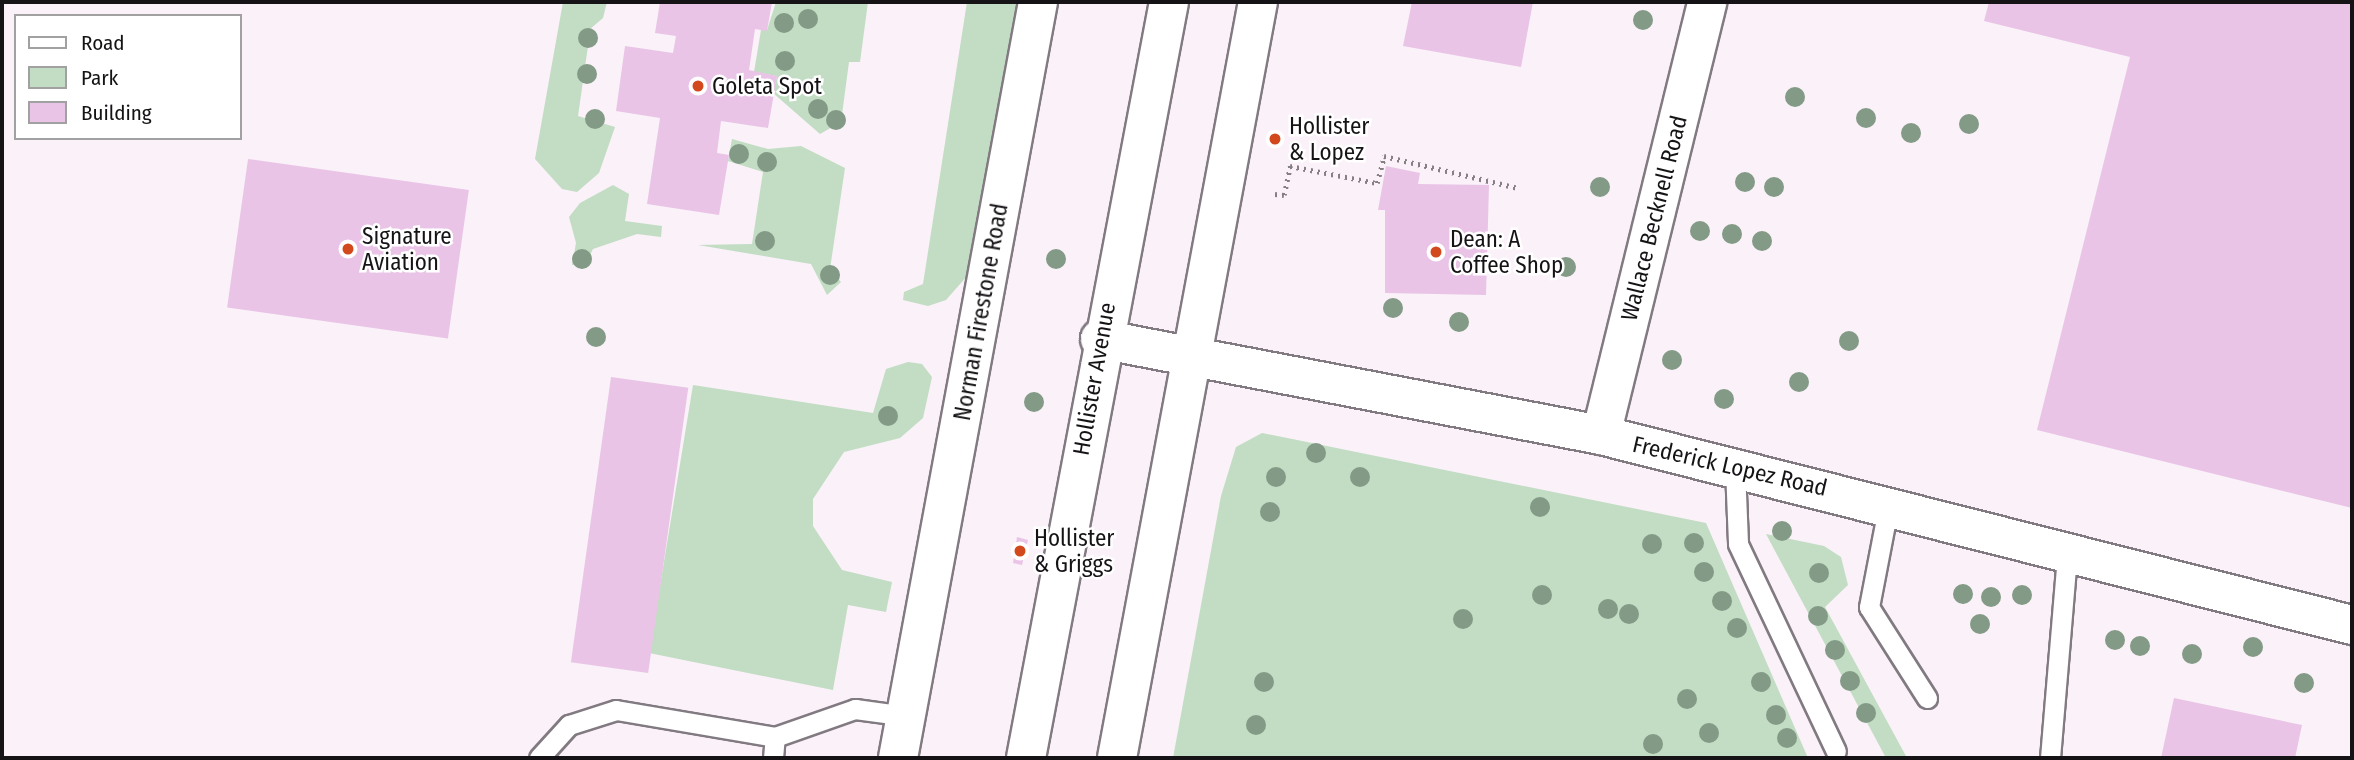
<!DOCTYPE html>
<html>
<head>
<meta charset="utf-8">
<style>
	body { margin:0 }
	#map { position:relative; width:2354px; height:760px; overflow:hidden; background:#faf1f9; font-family:"Fira Sans Condensed",sans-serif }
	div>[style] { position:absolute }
	.green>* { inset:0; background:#c2ddc3 }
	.building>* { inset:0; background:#e9c4e6; transform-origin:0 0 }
	.path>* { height:4.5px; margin-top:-2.25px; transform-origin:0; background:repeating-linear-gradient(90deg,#868085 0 2px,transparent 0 7px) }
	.roads { filter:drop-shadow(2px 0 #827a81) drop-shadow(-2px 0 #827a81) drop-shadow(0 2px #827a81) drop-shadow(0 -2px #827a81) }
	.service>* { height:19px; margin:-9.5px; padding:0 9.5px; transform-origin:9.5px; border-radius:9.5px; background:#fff }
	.minor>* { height:38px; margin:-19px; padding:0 19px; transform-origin:19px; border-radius:19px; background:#fff }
	.secondary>* { height:38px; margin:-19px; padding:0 19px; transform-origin:19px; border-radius:19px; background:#fff }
	.trees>* { width:20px; height:20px; margin:-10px; border-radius:50%; background:#839a86 }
	.dots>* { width:19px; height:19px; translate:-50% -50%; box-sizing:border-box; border:4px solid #fff; border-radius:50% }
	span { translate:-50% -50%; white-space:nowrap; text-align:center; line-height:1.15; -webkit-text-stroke:5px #fff; paint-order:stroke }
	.poi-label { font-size:23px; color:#161316 }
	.left { translate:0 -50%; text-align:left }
	.street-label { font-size:23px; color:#161316 }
	.frame { position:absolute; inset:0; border:4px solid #161316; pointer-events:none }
	.legend { position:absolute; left:14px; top:14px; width:228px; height:126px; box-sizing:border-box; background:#fff; border:2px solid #a2a1a2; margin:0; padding:9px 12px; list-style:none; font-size:21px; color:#161316 }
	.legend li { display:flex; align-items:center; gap:14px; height:35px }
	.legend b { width:35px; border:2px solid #a2a1a2 }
</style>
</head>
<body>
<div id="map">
	<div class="green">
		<div style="clip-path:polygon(563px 2px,607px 2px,603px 18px,583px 35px,588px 46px,578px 116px,615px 127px,599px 173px,577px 192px,562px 189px,535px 159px)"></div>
		<div style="clip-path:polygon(776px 2px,868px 2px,860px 62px,849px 62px,841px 122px,820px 134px,773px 93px,777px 76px,754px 72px,761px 30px,767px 30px)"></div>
		<div style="clip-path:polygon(967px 2px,1018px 4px,968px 275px,946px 300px,928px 306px,903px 300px,904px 292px,923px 284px)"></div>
		<div style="clip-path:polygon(732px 139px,768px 149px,801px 146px,845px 168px,830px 269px,841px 282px,827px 295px,811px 264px,698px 245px,752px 244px,763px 172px,728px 161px)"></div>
		<div style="clip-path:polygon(613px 185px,629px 194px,625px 221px,662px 226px,661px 237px,637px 234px,593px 249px,585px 265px,572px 265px,576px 243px,569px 217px,580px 203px)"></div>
		<div style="clip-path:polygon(908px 362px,922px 364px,932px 377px,923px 418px,900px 438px,844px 452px,813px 499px,813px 526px,842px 570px,892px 582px,886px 612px,848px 605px,833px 690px,649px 653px,693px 385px,873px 413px,886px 369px)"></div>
		<div style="clip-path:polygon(1262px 433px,1706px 523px,1808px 758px,1173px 758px,1221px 496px,1236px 447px)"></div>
		<div style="clip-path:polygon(1766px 534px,1824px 546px,1841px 557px,1848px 585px,1825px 607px,1907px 758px,1886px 758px)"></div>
	</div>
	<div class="building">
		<div style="clip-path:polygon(660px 2px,772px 2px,767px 31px,755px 29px,749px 70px,777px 76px,768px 128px,721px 121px,717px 153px,729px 155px,719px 215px,647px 204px,660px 118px,616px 111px,625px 46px,673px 53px,676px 36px,655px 33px)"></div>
		<div style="clip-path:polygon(1412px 2px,1533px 2px,1521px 67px,1403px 46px)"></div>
		<div style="clip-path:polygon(1989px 2px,2352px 2px,2352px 508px,2037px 430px,2130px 57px,1984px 21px)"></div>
		<div style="left:248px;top:159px;width:223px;height:150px;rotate:8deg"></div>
		<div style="clip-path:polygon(1386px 166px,1420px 173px,1418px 184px,1489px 185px,1486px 295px,1385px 293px,1385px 210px,1378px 210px)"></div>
		<div style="left:611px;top:377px;width:78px;height:288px;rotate:8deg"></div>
		<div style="clip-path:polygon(1017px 537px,1028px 540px,1022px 565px,1013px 563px)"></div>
		<div style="clip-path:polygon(2174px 698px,2302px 725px,2295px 758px,2161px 758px)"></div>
	</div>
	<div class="path">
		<div style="left:1275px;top:194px;width:9px;rotate:6deg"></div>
		<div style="left:1284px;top:195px;width:30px;rotate:-78deg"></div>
		<div style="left:1290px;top:166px;width:89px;rotate:11.1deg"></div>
		<div style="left:1377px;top:183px;width:28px;rotate:-75deg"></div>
		<div style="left:1384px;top:156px;width:138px;rotate:13.4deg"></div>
	</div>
	<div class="roads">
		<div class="service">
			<div style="left:1735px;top:468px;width:76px;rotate:87.7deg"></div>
			<div style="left:1738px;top:544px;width:229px;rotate:64.7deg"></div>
			<div style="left:1889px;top:503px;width:106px;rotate:100.9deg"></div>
			<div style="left:1869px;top:607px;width:108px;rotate:57.5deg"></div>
			<div style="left:539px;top:758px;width:45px;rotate:-47.7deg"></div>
			<div style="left:569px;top:725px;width:49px;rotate:-17.7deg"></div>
			<div style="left:616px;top:710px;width:161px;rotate:9.6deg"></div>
			<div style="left:775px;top:737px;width:85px;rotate:-19.3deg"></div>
			<div style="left:855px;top:709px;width:51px;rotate:7.8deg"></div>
			<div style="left:773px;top:758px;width:21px;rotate:-85deg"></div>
			<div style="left:2050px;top:758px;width:204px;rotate:-85.2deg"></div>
		</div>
		<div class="minor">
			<div style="left:1100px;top:339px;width:510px;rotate:10.85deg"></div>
			<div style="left:1601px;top:435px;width:775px;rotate:14.2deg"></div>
			<div style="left:1601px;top:435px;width:446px;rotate:-76.2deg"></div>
			<div style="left:898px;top:758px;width:769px;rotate:-79.51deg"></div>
		</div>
		<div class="secondary">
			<div style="left:1026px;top:758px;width:769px;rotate:-79.29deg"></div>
			<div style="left:1117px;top:758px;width:769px;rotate:-79.44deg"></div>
		</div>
	</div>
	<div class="trees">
		<div style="left:808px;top:19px"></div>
		<div style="left:1643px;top:20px"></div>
		<div style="left:784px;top:23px"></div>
		<div style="left:588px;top:38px"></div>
		<div style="left:785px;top:61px"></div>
		<div style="left:587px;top:74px"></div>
		<div style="left:1795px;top:97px"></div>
		<div style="left:818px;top:109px"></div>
		<div style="left:1866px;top:118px"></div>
		<div style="left:595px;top:119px"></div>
		<div style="left:836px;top:120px"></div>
		<div style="left:1969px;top:124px"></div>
		<div style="left:1911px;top:133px"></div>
		<div style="left:739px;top:154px"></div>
		<div style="left:767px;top:162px"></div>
		<div style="left:1745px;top:182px"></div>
		<div style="left:1600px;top:187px"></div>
		<div style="left:1774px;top:187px"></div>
		<div style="left:1700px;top:231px"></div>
		<div style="left:1732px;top:234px"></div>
		<div style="left:765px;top:241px"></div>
		<div style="left:1762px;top:241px"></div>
		<div style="left:582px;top:259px"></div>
		<div style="left:1056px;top:259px"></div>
		<div style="left:1566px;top:267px"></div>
		<div style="left:830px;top:275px"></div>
		<div style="left:1393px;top:308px"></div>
		<div style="left:1459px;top:322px"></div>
		<div style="left:596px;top:337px"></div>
		<div style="left:1849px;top:341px"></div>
		<div style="left:1672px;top:360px"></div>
		<div style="left:1799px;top:382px"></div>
		<div style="left:1724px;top:399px"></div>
		<div style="left:1034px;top:402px"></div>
		<div style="left:888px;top:416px"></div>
		<div style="left:1316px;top:453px"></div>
		<div style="left:1276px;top:477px"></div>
		<div style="left:1360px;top:477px"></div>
		<div style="left:1540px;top:507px"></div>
		<div style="left:1270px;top:512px"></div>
		<div style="left:1782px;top:531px"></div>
		<div style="left:1694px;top:543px"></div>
		<div style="left:1652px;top:544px"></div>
		<div style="left:1704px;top:572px"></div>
		<div style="left:1819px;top:573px"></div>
		<div style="left:1963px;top:594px"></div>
		<div style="left:1542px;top:595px"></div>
		<div style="left:2022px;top:595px"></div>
		<div style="left:1991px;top:597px"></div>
		<div style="left:1722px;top:601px"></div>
		<div style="left:1608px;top:609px"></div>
		<div style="left:1629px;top:614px"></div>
		<div style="left:1818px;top:616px"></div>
		<div style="left:1463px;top:619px"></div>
		<div style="left:1980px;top:624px"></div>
		<div style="left:1737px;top:628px"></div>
		<div style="left:2115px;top:640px"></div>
		<div style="left:2140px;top:646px"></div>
		<div style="left:2253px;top:647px"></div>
		<div style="left:1835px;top:650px"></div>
		<div style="left:2192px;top:654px"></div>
		<div style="left:1850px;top:681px"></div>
		<div style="left:1264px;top:682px"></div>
		<div style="left:1761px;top:682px"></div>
		<div style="left:2304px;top:683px"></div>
		<div style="left:1687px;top:699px"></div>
		<div style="left:1866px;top:713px"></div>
		<div style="left:1776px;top:715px"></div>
		<div style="left:1256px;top:725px"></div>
		<div style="left:1709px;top:733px"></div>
		<div style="left:1787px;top:738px"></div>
		<div style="left:1653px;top:744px"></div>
	</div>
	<div class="dots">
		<div style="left:698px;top:86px;background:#d2491e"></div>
		<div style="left:1275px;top:139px;background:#d2491e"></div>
		<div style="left:348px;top:249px;background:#d2491e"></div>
		<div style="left:1436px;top:252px;background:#d2491e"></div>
		<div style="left:1020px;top:551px;background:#d2491e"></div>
	</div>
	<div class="poi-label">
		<span class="left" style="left:712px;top:86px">Goleta Spot</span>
		<span class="left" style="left:1289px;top:139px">Hollister<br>&amp; Lopez</span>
		<span class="left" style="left:362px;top:249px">Signature<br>Aviation</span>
		<span class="left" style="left:1450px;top:252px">Dean: A<br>Coffee Shop</span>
		<span class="left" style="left:1034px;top:551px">Hollister<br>&amp; Griggs</span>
	</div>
	<div class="street-label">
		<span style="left:1654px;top:218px;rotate:-76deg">Wallace Becknell Road</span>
		<span style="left:981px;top:312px;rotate:-80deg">Norman Firestone Road</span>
		<span style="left:1094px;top:379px;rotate:-80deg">Hollister Avenue</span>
		<span style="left:1730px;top:466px;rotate:13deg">Frederick Lopez Road</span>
	</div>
	<div class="frame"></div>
	<ul class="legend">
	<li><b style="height:9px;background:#fff"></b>Road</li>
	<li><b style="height:19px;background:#c2ddc3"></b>Park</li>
	<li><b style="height:19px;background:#e9c4e6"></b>Building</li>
	</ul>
</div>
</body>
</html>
